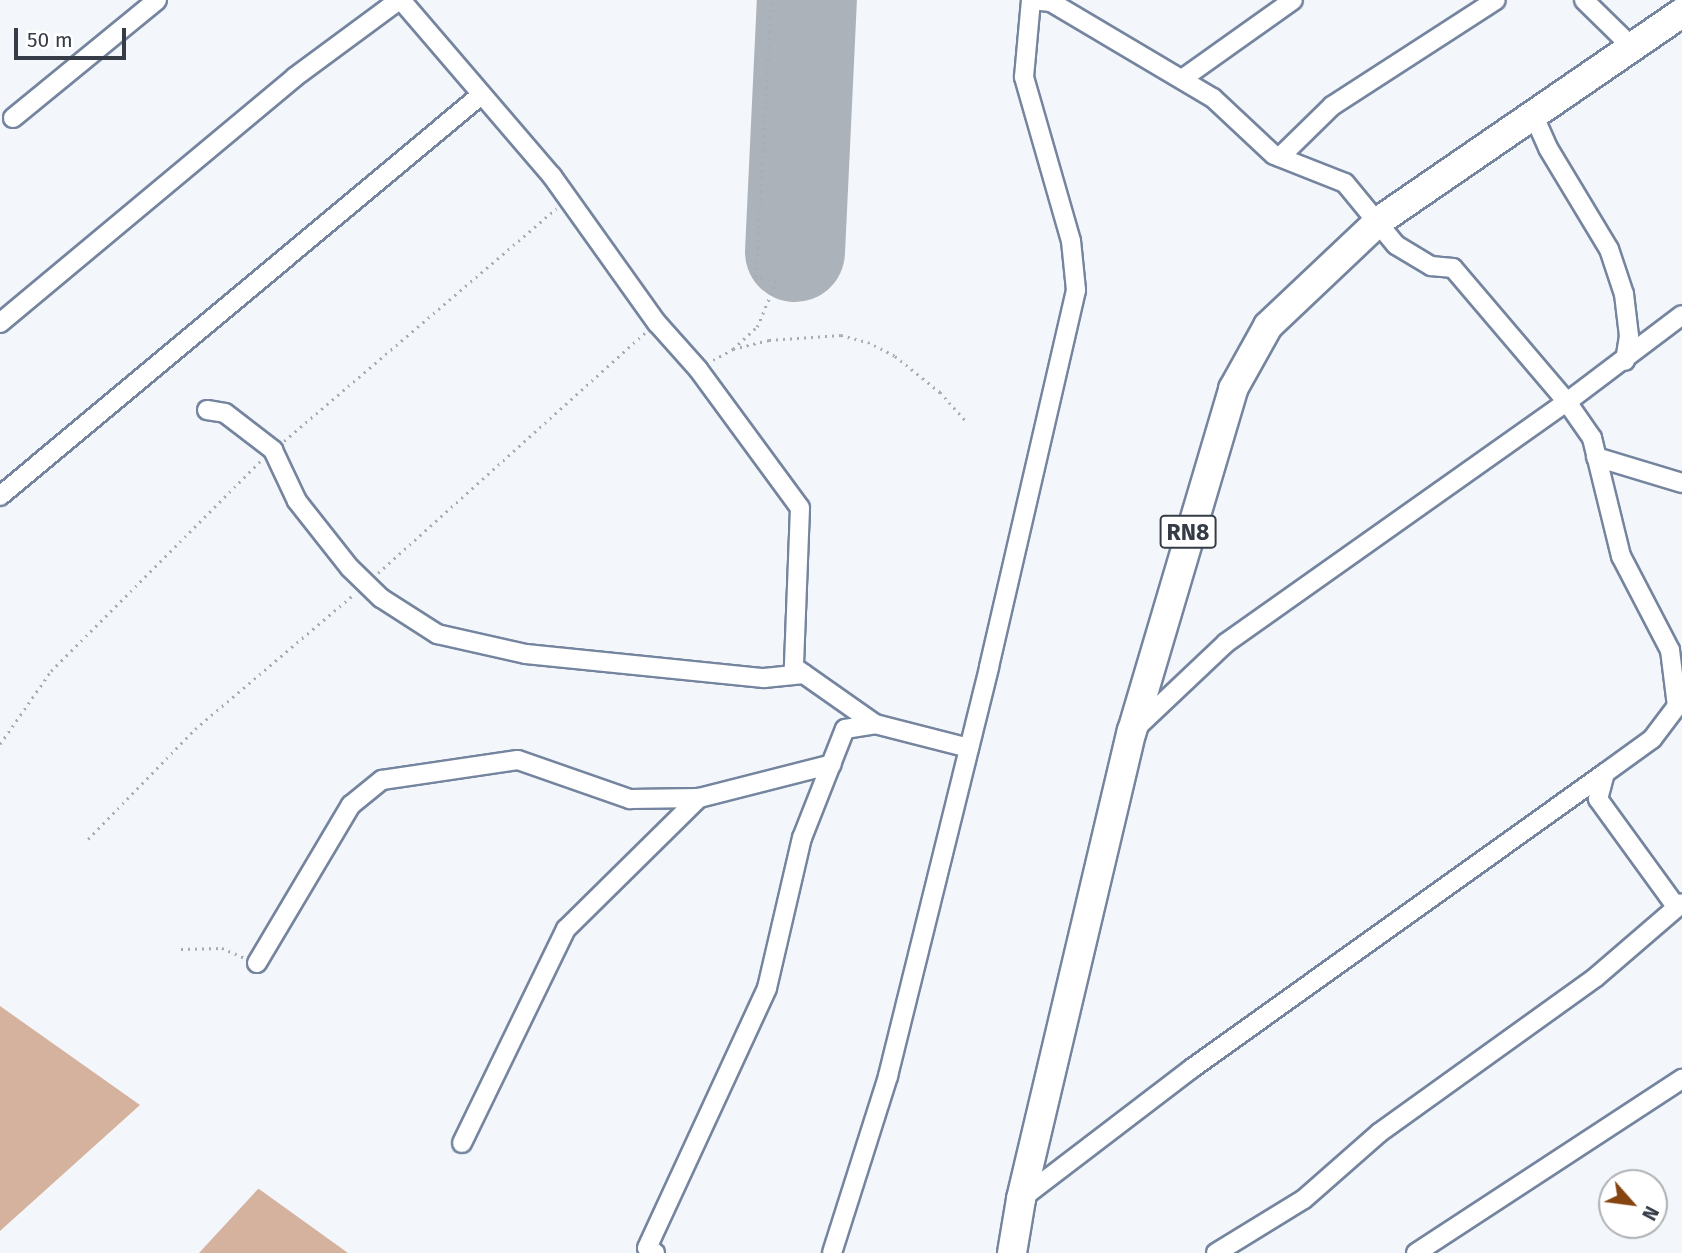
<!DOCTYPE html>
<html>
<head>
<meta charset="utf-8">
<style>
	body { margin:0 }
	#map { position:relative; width:1682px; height:1253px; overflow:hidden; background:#f3f7fc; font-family:"Fira Sans",sans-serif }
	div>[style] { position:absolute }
	.forest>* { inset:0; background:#d5b29d }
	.runway>* { height:100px; margin:-50px; padding:0 50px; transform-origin:50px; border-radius:50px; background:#acb2b9 }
	.path>* { height:2.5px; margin-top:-1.25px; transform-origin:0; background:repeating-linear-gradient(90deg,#a8adb5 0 2px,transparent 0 7px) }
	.roads { filter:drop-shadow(2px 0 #75859f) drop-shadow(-2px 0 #75859f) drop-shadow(0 2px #75859f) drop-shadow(0 -2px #75859f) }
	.minor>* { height:18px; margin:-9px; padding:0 9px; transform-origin:9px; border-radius:9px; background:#fff }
	.primary>* { height:28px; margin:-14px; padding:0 14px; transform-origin:14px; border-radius:14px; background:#fff }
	span { translate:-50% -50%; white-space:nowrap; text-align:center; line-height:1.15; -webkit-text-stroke:7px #fff; paint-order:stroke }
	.shield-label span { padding:2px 5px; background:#fff; border:2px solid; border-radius:5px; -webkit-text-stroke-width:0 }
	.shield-label { font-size:23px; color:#353c47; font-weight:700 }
	.north { position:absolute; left:1598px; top:1169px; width:70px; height:70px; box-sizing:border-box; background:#fff; border:2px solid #aeb1b5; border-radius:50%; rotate:118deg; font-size:19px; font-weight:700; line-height:28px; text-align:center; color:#353c47 }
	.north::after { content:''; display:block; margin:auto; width:24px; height:32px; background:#854410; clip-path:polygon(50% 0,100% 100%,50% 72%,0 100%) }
	.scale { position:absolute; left:14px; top:28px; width:112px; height:32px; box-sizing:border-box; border:4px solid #353c47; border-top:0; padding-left:9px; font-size:21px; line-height:24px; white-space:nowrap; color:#353c47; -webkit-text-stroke:5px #fff; paint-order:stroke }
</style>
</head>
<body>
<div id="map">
	<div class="forest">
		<div style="clip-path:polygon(0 1006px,140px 1105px,0 1231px)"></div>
		<div style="clip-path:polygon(258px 1189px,259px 1189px,348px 1253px,199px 1253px)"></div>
	</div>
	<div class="runway">
		<div style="left:795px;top:252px;width:252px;rotate:-87.3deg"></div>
	</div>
	<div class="path">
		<div style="left:733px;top:349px;width:33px;rotate:-43deg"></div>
		<div style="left:757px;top:327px;width:49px;rotate:-67.1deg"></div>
		<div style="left:776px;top:282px;width:21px;rotate:-166deg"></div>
		<div style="left:756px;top:277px;width:277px;rotate:-86.9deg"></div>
		<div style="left:713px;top:360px;width:23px;rotate:-29deg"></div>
		<div style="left:733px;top:349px;width:37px;rotate:-14deg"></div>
		<div style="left:769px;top:340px;width:72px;rotate:-4deg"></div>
		<div style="left:841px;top:335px;width:28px;rotate:15deg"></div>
		<div style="left:868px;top:342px;width:30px;rotate:27deg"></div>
		<div style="left:895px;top:356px;width:58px;rotate:38.7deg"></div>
		<div style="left:940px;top:392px;width:38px;rotate:48deg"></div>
		<div style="left:284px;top:441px;width:358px;rotate:-40.5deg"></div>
		<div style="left:378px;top:573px;width:360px;rotate:-42deg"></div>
		<div style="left:0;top:744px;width:89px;rotate:-55.1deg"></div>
		<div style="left:51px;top:671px;width:296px;rotate:-45.1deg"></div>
		<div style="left:88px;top:839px;width:153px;rotate:-45.8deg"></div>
		<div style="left:195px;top:729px;width:209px;rotate:-40.3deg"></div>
		<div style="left:181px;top:949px;width:41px;rotate:-1.4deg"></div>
		<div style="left:222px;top:948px;width:24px;rotate:24deg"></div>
	</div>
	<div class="roads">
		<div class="minor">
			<div style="left:401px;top:0;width:232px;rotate:49.4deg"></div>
			<div style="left:552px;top:176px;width:181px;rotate:54.5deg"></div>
			<div style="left:657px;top:323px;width:62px;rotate:48.3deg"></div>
			<div style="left:698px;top:369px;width:172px;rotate:53.7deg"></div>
			<div style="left:800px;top:508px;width:159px;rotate:92.2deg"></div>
			<div style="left:794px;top:667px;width:99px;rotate:35.1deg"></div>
			<div style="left:1584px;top:0;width:66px;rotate:44.4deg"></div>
			<div style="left:1182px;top:79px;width:136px;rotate:-35.4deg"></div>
			<div style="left:1533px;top:114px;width:37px;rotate:66deg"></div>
			<div style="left:1548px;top:148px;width:118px;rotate:58.9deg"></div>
			<div style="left:1609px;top:249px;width:47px;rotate:71.6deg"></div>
			<div style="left:1624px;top:294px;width:42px;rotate:83.2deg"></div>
			<div style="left:1629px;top:336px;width:25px;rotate:99deg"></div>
			<div style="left:13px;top:118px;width:186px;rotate:-39.3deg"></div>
			<div style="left:1280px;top:157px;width:73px;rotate:-44.4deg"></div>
			<div style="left:1332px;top:106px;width:195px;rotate:-32.9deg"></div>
			<div style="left:0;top:323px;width:384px;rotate:-39.8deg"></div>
			<div style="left:295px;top:77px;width:129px;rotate:-36.5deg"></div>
			<div style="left:207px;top:410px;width:18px;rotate:9deg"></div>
			<div style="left:225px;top:413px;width:61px;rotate:37.6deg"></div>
			<div style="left:273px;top:450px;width:56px;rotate:64.8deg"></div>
			<div style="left:297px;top:501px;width:85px;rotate:51.7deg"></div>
			<div style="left:350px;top:568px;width:43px;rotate:44.1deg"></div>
			<div style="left:381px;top:598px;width:67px;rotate:32.7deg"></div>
			<div style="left:437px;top:634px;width:91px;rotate:12.7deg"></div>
			<div style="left:526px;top:654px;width:239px;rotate:5.8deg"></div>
			<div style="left:764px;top:678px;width:40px;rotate:-5.7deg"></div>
			<div style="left:1596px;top:457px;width:90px;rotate:16.8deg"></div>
			<div style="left:0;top:496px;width:626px;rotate:-39.82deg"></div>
			<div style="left:1135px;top:729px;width:125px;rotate:-43.4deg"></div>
			<div style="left:1226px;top:643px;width:418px;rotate:-35.3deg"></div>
			<div style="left:1567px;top:402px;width:144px;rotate:-37.1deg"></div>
			<div style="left:257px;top:963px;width:184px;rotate:-59.3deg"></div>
			<div style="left:351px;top:805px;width:40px;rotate:-39deg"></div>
			<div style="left:382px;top:780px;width:137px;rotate:-8.4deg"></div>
			<div style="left:518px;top:760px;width:119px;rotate:19.2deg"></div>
			<div style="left:630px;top:799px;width:69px;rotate:-0.8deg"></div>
			<div style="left:462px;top:1143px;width:238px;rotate:-64.1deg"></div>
			<div style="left:566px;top:929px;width:187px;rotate:-44.6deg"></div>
			<div style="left:699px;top:798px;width:137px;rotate:-14.3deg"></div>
			<div style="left:1021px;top:1199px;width:214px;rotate:-37.4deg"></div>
			<div style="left:1191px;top:1069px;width:509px;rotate:-35.56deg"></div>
			<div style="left:655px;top:1253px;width:9px;rotate:-148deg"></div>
			<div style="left:647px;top:1248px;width:286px;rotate:-65.2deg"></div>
			<div style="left:767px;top:988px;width:154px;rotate:-76.9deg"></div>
			<div style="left:802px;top:838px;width:117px;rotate:-68.5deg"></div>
			<div style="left:845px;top:729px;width:30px;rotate:-9deg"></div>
			<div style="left:875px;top:724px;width:97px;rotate:14.3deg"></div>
			<div style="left:832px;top:1253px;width:186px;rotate:-72.4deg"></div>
			<div style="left:888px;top:1076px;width:421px;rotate:-76.1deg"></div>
			<div style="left:989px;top:667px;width:387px;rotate:-77deg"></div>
			<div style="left:1076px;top:290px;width:49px;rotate:-95.8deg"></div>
			<div style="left:1071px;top:241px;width:171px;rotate:-106deg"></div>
			<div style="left:1024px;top:77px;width:77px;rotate:-84.8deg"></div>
			<div style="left:1031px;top:0;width:20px;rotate:6deg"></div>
			<div style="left:1051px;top:2px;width:188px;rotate:30.7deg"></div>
			<div style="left:1213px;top:98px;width:83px;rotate:43.1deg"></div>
			<div style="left:1274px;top:155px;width:76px;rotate:21.5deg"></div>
			<div style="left:1345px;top:183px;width:80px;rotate:50.6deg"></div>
			<div style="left:1396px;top:245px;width:41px;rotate:31deg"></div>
			<div style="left:1431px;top:266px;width:22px;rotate:5deg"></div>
			<div style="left:1453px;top:268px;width:176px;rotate:49.6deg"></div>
			<div style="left:1567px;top:402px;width:44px;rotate:55.2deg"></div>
			<div style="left:1592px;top:438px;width:122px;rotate:76.2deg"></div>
			<div style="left:1621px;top:556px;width:106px;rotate:62.5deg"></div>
			<div style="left:1670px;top:650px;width:56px;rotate:82.9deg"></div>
			<div style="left:1677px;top:706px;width:41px;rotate:127.1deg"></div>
			<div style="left:1652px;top:739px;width:58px;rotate:144.1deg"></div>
			<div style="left:1605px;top:773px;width:27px;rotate:105deg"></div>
			<div style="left:1598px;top:799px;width:131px;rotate:54deg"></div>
			<div style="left:1216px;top:1253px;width:103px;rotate:-31.5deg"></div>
			<div style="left:1304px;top:1199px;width:100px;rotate:-41.3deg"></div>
			<div style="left:1379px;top:1133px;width:267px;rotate:-35.7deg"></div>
			<div style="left:1596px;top:977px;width:113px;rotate:-40.7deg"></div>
			<div style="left:1416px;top:1253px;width:318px;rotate:-33.2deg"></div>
		</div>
		<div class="primary">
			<div style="left:1012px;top:1253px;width:55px;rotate:-80.5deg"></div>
			<div style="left:1021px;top:1199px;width:481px;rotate:-76.7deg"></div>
			<div style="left:1132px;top:731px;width:357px;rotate:-73.5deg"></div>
			<div style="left:1233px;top:389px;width:72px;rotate:-60.9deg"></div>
			<div style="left:1268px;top:326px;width:153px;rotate:-43.4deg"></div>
			<div style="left:1379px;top:221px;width:368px;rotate:-34.5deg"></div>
		</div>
	</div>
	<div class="shield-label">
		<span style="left:1188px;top:532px">RN8</span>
	</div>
	<div class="north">N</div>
	<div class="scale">50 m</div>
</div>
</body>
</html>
